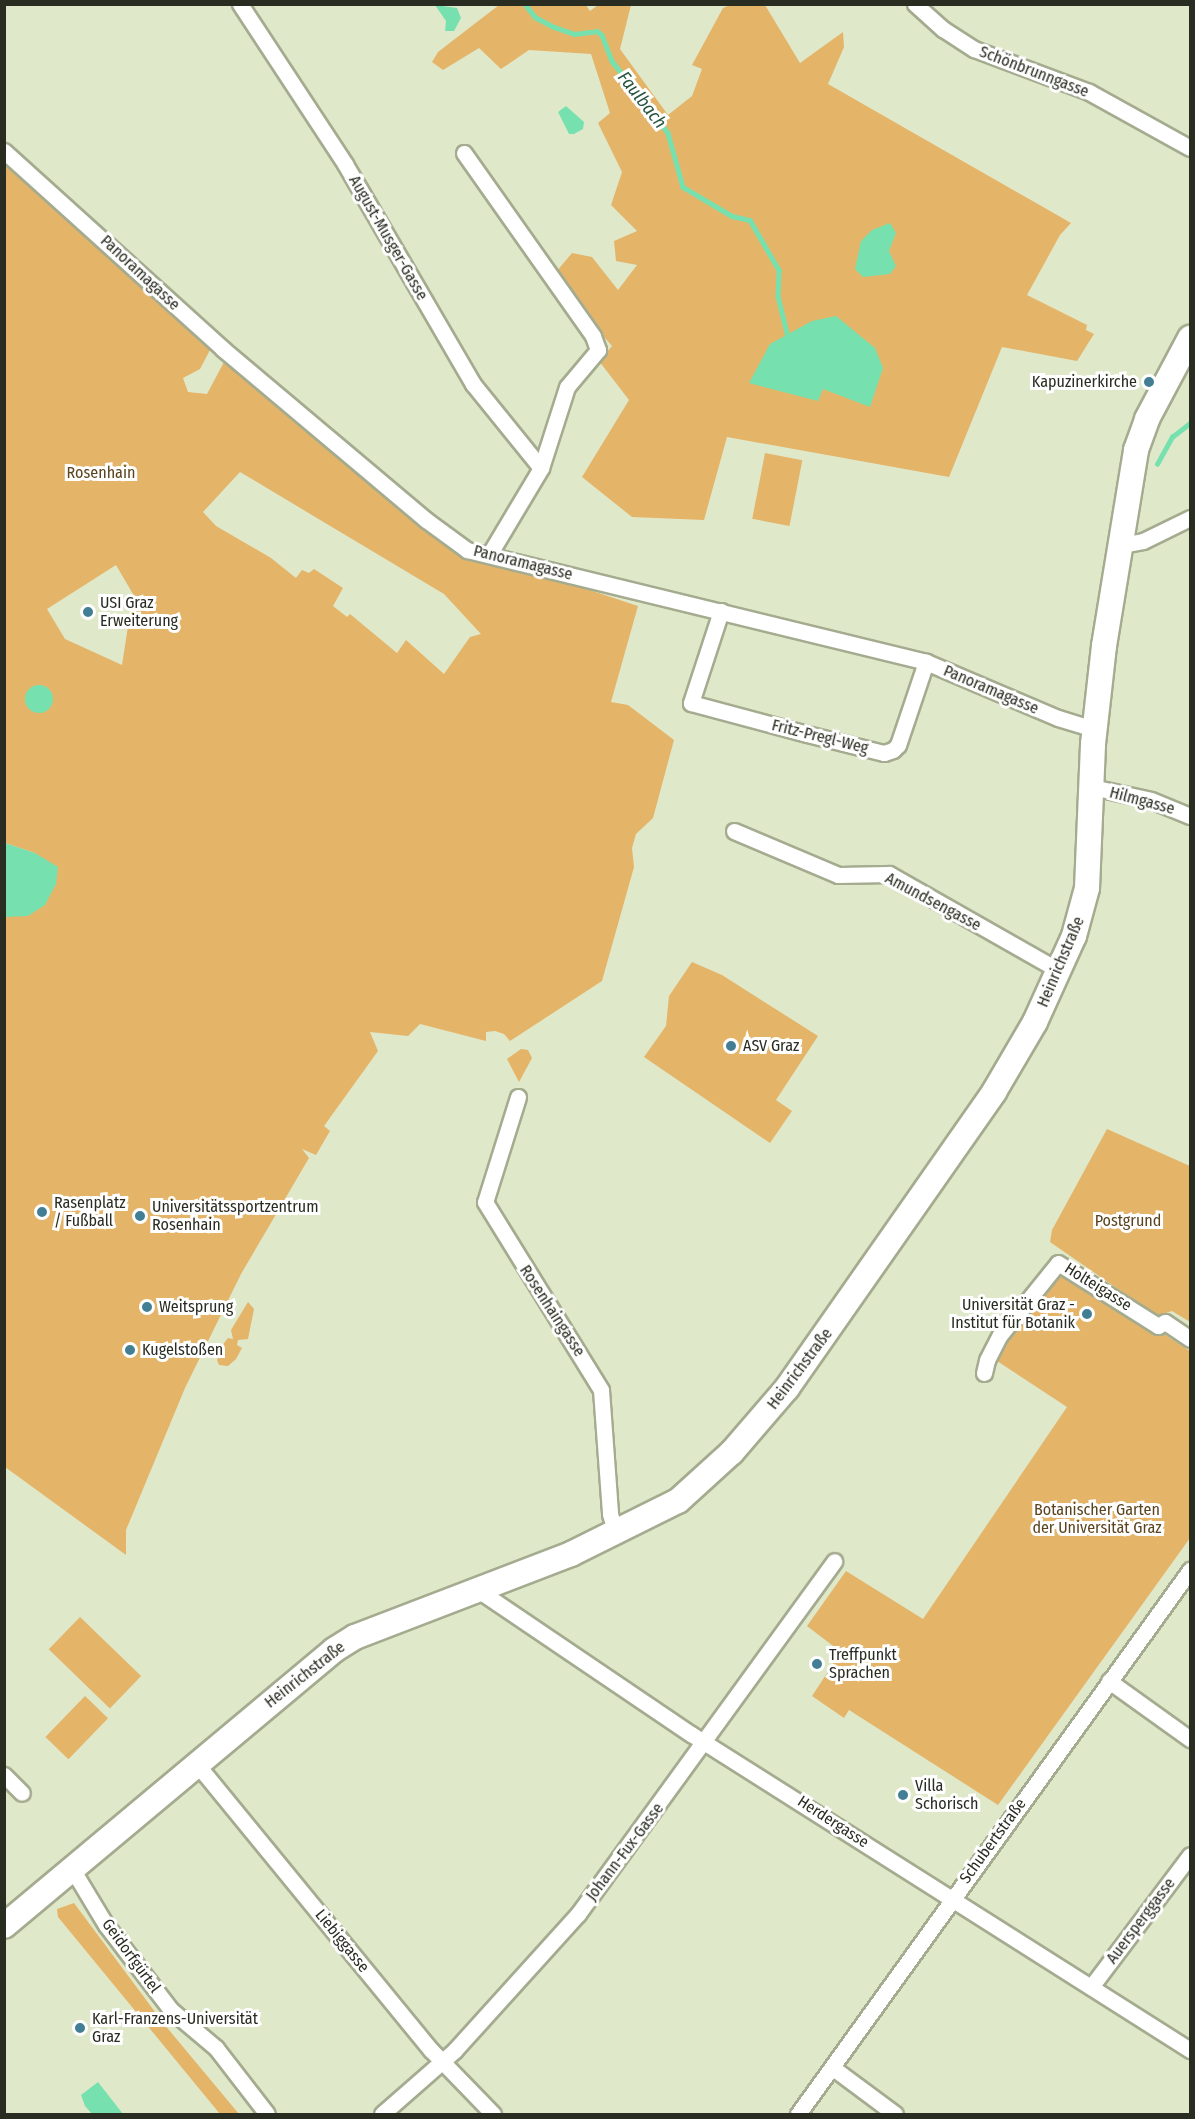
<!DOCTYPE html>
<html>
<head>
<meta charset="utf-8">
<style>
	body { margin:0 }
	#map { position:relative; width:1195px; height:2119px; overflow:hidden; background:#e0e8ca; font-family:"Fira Sans Condensed",sans-serif }
	div>[style] { position:absolute }
	.green>* { inset:0; background:#e4b469; transform-origin:0 0 }
	.water>* { inset:0; background:#76e1ae }
	.round { border-radius:50% }
	.stream>* { height:4.5px; margin:-2.25px; padding:0 2.25px; transform-origin:2.25px; border-radius:2.25px; background:#76e1ae }
	.roads { filter:drop-shadow(2px 0 #a4ab8f) drop-shadow(-2px 0 #a4ab8f) drop-shadow(0 2px #a4ab8f) drop-shadow(0 -2px #a4ab8f) }
	.street>* { height:15px; margin:-7.5px; padding:0 7.5px; transform-origin:7.5px; border-radius:7.5px; background:#fff }
	.primary>* { height:24px; margin:-12px; padding:0 12px; transform-origin:12px; border-radius:12px; background:#fff }
	.dots>* { width:16px; height:16px; translate:-50% -50%; box-sizing:border-box; border:3px solid #fff; border-radius:50% }
	span { translate:-50% -50%; white-space:nowrap; text-align:center; line-height:1.15; -webkit-text-stroke:6px #fff; paint-order:stroke }
	.street-label { font-size:16px; color:#292c21 }
	.poi-label { font-size:16px; color:#292c21 }
	.right { translate:-100% -50%; text-align:right }
	.left { translate:0 -50%; text-align:left }
	.park-label { font-size:16px; color:#5b431e }
	.water-label { font-size:18px; color:#28553f; font-style:italic }
	.frame { position:absolute; inset:0; border:6px solid #292c21; pointer-events:none }
</style>
</head>
<body>
<div id="map">
	<div class="green">
		<div style="clip-path:polygon(499px 5px,586px 5px,590px 11px,598px 5px,631px 5px,620px 49px,668px 115px,692px 96px,702px 69px,692px 65px,723px 8px,730px 5px,765px 5px,800px 63px,843px 32px,844px 47px,828px 84px,1071px 223px,1060px 235px,1027px 295px,1087px 325px,1086px 330px,1094px 334px,1077px 361px,1002px 347px,949px 477px,727px 437px,704px 520px,632px 517px,582px 477px,629px 400px,599px 361px,612px 346px,577px 306px,556px 272px,572px 253px,592px 257px,618px 290px,637px 265px,616px 261px,614px 241px,637px 231px,611px 205px,622px 172px,598px 123px,610px 113px,591px 54px,529px 50px,501px 69px,479px 48px,443px 70px,432px 62px,438px 52px)"></div>
		<div style="clip-path:polygon(evenodd,5px 164px,210px 350px,200px 369px,183px 378px,188px 392px,207px 394px,224px 362px,437px 540px,638px 606px,611px 702px,628px 705px,674px 740px,653px 818px,636px 834px,632px 848px,634px 867px,602px 981px,510px 1041px,504px 1034px,495px 1031px,486px 1032px,486px 1041px,420px 1024px,408px 1036px,370px 1032px,378px 1051px,324px 1126px,330px 1131px,316px 1155px,302px 1149px,309px 1158px,241px 1274px,185px 1388px,126px 1530px,126px 1555px,5px 1467px,5px 917px,35px 853px,5px 843px,5px 164px,240px 472px,444px 594px,481px 634px,470px 637px,444px 674px,406px 640px,397px 653px,350px 614px,347px 617px,333px 606px,343px 588px,314px 569px,309px 573px,302px 570px,296px 578px,271px 558px,216px 526px,203px 512px,240px 472px,5px 164px,116px 565px,133px 594px,122px 665px,65px 639px,47px 609px,116px 565px)"></div>
		<div style="left:765px;top:453px;width:38px;height:67px;rotate:11deg"></div>
		<div style="clip-path:polygon(692px 962px,722px 975px,818px 1036px,776px 1100px,792px 1111px,770px 1143px,644px 1057px,666px 1026px,669px 996px)"></div>
		<div style="clip-path:polygon(521px 1049px,528px 1050px,532px 1058px,519px 1082px,507px 1059px)"></div>
		<div style="clip-path:polygon(1107px 1129px,1190px 1166px,1190px 1322px,1172px 1311px,1157px 1316px,1050px 1242px,1052px 1230px)"></div>
		<div style="clip-path:polygon(1057px 1265px,1190px 1351px,1190px 1538px,998px 1805px,849px 1710px,844px 1718px,812px 1696px,841px 1652px,807px 1626px,846px 1571px,923px 1619px,1067px 1407px,991px 1357px)"></div>
		<div style="clip-path:polygon(248px 1302px,254px 1309px,248px 1339px,238px 1340px,237px 1345px,242px 1348px,236px 1359px,228px 1366px,219px 1365px,217px 1360px,224px 1343px,228px 1338px,233px 1339px,231px 1330px)"></div>
		<div style="left:80px;top:1617px;width:85px;height:45px;rotate:44deg"></div>
		<div style="left:85px;top:1696px;width:32px;height:57px;rotate:44deg"></div>
		<div style="clip-path:polygon(74px 1903px,164px 2024px,239px 2114px,220px 2114px,58px 1917px,57px 1909px)"></div>
	</div>
	<div class="water">
		<div style="clip-path:polygon(435px 5px,457px 8px,461px 18px,454px 31px,445px 31px,446px 21px)"></div>
		<div style="clip-path:polygon(566px 106px,584px 122px,583px 129px,574px 134px,569px 134px,558px 112px)"></div>
		<div style="clip-path:polygon(890px 223px,896px 233px,889px 251px,896px 266px,890px 274px,863px 277px,855px 269px,861px 241px,872px 230px)"></div>
		<div style="clip-path:polygon(836px 316px,875px 348px,883px 368px,870px 407px,823px 389px,818px 401px,749px 383px,770px 344px,812px 321px)"></div>
		<div class="round" style="left:25px;top:685px;width:28px;height:28px"></div>
		<div style="clip-path:polygon(5px 843px,35px 853px,58px 867px,56px 884px,45px 905px,28px 916px,5px 917px)"></div>
		<div style="clip-path:polygon(98px 2082px,105px 2091px,123px 2114px,92px 2114px,85px 2106px,81px 2095px)"></div>
	</div>
	<div class="stream">
		<div style="left:525px;top:4px;width:16px;rotate:52deg"></div>
		<div style="left:535px;top:17px;width:21px;rotate:28deg"></div>
		<div style="left:554px;top:27px;width:21px;rotate:19deg"></div>
		<div style="left:574px;top:34px;width:23px;rotate:-7deg"></div>
		<div style="left:597px;top:31px;width:6px;rotate:39deg"></div>
		<div style="left:602px;top:35px;width:28px;rotate:69deg"></div>
		<div style="left:612px;top:61px;width:91px;rotate:52.1deg"></div>
		<div style="left:668px;top:133px;width:56px;rotate:74.5deg"></div>
		<div style="left:683px;top:187px;width:57px;rotate:30.6deg"></div>
		<div style="left:732px;top:216px;width:18px;rotate:13deg"></div>
		<div style="left:750px;top:220px;width:58px;rotate:59.9deg"></div>
		<div style="left:779px;top:270px;width:26px;rotate:92deg"></div>
		<div style="left:778px;top:296px;width:46px;rotate:76.3deg"></div>
		<div style="left:1157px;top:464px;width:31px;rotate:-61deg"></div>
		<div style="left:1172px;top:437px;width:23px;rotate:-38deg"></div>
	</div>
	<div class="roads">
		<div class="street">
			<div style="left:240px;top:4px;width:191px;rotate:56.7deg"></div>
			<div style="left:345px;top:164px;width:255px;rotate:59.8deg"></div>
			<div style="left:473px;top:384px;width:108px;rotate:51deg"></div>
			<div style="left:915px;top:4px;width:38px;rotate:42deg"></div>
			<div style="left:943px;top:29px;width:37px;rotate:33deg"></div>
			<div style="left:974px;top:49px;width:123px;rotate:20.5deg"></div>
			<div style="left:1089px;top:92px;width:115px;rotate:29deg"></div>
			<div style="left:4px;top:151px;width:295px;rotate:42.1deg"></div>
			<div style="left:223px;top:349px;width:265px;rotate:40.1deg"></div>
			<div style="left:426px;top:520px;width:51px;rotate:36.2deg"></div>
			<div style="left:467px;top:550px;width:472px;rotate:13.7deg"></div>
			<div style="left:926px;top:662px;width:143px;rotate:23deg"></div>
			<div style="left:1058px;top:718px;width:38px;rotate:17deg"></div>
			<div style="left:464px;top:153px;width:224px;rotate:54.8deg"></div>
			<div style="left:593px;top:336px;width:15px;rotate:70deg"></div>
			<div style="left:598px;top:350px;width:48px;rotate:130deg"></div>
			<div style="left:567px;top:387px;width:85px;rotate:107.8deg"></div>
			<div style="left:541px;top:468px;width:101px;rotate:120.9deg"></div>
			<div style="left:1121px;top:545px;width:22px;rotate:-10deg"></div>
			<div style="left:1143px;top:541px;width:52px;rotate:-26.1deg"></div>
			<div style="left:721px;top:611px;width:97px;rotate:108.1deg"></div>
			<div style="left:691px;top:703px;width:120px;rotate:15deg"></div>
			<div style="left:807px;top:734px;width:79px;rotate:13.9deg"></div>
			<div style="left:884px;top:753px;width:9px;rotate:-18deg"></div>
			<div style="left:893px;top:750px;width:7px;rotate:-45deg"></div>
			<div style="left:898px;top:745px;width:88px;rotate:-71.4deg"></div>
			<div style="left:1092px;top:787px;width:60px;rotate:12.4deg"></div>
			<div style="left:1151px;top:800px;width:42px;rotate:22.3deg"></div>
			<div style="left:734px;top:831px;width:113px;rotate:22.9deg"></div>
			<div style="left:838px;top:875px;width:51px;rotate:-1.1deg"></div>
			<div style="left:889px;top:874px;width:197px;rotate:29.6deg"></div>
			<div style="left:518px;top:1097px;width:110px;rotate:107.4deg"></div>
			<div style="left:485px;top:1202px;width:221px;rotate:58.3deg"></div>
			<div style="left:601px;top:1390px;width:124px;rotate:85.8deg"></div>
			<div style="left:610px;top:1514px;width:21px;rotate:73deg"></div>
			<div style="left:984px;top:1373px;width:13px;rotate:-77deg"></div>
			<div style="left:987px;top:1360px;width:28px;rotate:-63deg"></div>
			<div style="left:1000px;top:1335px;width:92px;rotate:-51.1deg"></div>
			<div style="left:1058px;top:1263px;width:118px;rotate:32.2deg"></div>
			<div style="left:1158px;top:1326px;width:8px;rotate:-30deg"></div>
			<div style="left:1165px;top:1322px;width:30px;rotate:34deg"></div>
			<div style="left:478px;top:1590px;width:257px;rotate:34.1deg"></div>
			<div style="left:691px;top:1734px;width:591px;rotate:32.34deg"></div>
			<div style="left:1109px;top:1681px;width:100px;rotate:35.6deg"></div>
			<div style="left:196px;top:1763px;width:371px;rotate:50.7deg"></div>
			<div style="left:431px;top:2050px;width:89px;rotate:45.9deg"></div>
			<div style="left:4px;top:1775px;width:25px;rotate:45deg"></div>
			<div style="left:74px;top:1872px;width:62px;rotate:58.9deg"></div>
			<div style="left:106px;top:1925px;width:107px;rotate:52.6deg"></div>
			<div style="left:171px;top:2010px;width:59px;rotate:40.2deg"></div>
			<div style="left:216px;top:2048px;width:83px;rotate:52.3deg"></div>
			<div style="left:1091px;top:1987px;width:165px;rotate:-53.1deg"></div>
			<div style="left:833px;top:2068px;width:77px;rotate:36.6deg"></div>
			<div style="left:382px;top:2114px;width:97px;rotate:-41.2deg"></div>
			<div style="left:455px;top:2050px;width:183px;rotate:-47.9deg"></div>
			<div style="left:578px;top:1914px;width:436px;rotate:-54deg"></div>
			<div style="left:798px;top:2114px;width:671px;rotate:-54.22deg"></div>
		</div>
		<div class="primary">
			<div style="left:4px;top:1926px;width:430px;rotate:-39.9deg"></div>
			<div style="left:334px;top:1650px;width:25px;rotate:-32deg"></div>
			<div style="left:355px;top:1637px;width:231px;rotate:-21deg"></div>
			<div style="left:571px;top:1554px;width:119px;rotate:-26.4deg"></div>
			<div style="left:678px;top:1501px;width:73px;rotate:-42.2deg"></div>
			<div style="left:732px;top:1452px;width:84px;rotate:-49.3deg"></div>
			<div style="left:787px;top:1388px;width:361px;rotate:-55deg"></div>
			<div style="left:994px;top:1092px;width:81px;rotate:-59.6deg"></div>
			<div style="left:1035px;top:1022px;width:94px;rotate:-65.6deg"></div>
			<div style="left:1074px;top:936px;width:50px;rotate:-74.8deg"></div>
			<div style="left:1087px;top:888px;width:144px;rotate:-87.6deg"></div>
			<div style="left:1093px;top:744px;width:99px;rotate:-83.6deg"></div>
			<div style="left:1104px;top:646px;width:199px;rotate:-80.7deg"></div>
			<div style="left:1136px;top:450px;width:33px;rotate:-70deg"></div>
			<div style="left:1147px;top:419px;width:92px;rotate:-62deg"></div>
		</div>
	</div>
	<div class="dots">
		<div style="left:1149px;top:382px;background:#427f95"></div>
		<div style="left:88px;top:612px;background:#427f95"></div>
		<div style="left:731px;top:1046px;background:#427f95"></div>
		<div style="left:42px;top:1212px;background:#427f95"></div>
		<div style="left:140px;top:1216px;background:#427f95"></div>
		<div style="left:147px;top:1307px;background:#427f95"></div>
		<div style="left:1087px;top:1314px;background:#427f95"></div>
		<div style="left:130px;top:1350px;background:#427f95"></div>
		<div style="left:817px;top:1664px;background:#427f95"></div>
		<div style="left:903px;top:1795px;background:#427f95"></div>
		<div style="left:80px;top:2028px;background:#427f95"></div>
	</div>
	<div class="street-label">
		<span style="left:1034px;top:72px;rotate:21deg">Schönbrunngasse</span>
		<span style="left:388px;top:238px;rotate:60deg">August-Musger-Gasse</span>
		<span style="left:140px;top:273px;rotate:43deg">Panoramagasse</span>
		<span style="left:523px;top:563px;rotate:14deg">Panoramagasse</span>
		<span style="left:991px;top:690px;rotate:23deg">Panoramagasse</span>
		<span style="left:820px;top:737px;rotate:14deg">Fritz-Pregl-Weg</span>
		<span style="left:1142px;top:801px;rotate:15deg">Hilmgasse</span>
		<span style="left:933px;top:902px;rotate:28deg">Amundsengasse</span>
		<span style="left:1061px;top:962px;rotate:-67deg">Heinrichstraße</span>
		<span style="left:1098px;top:1287px;rotate:32deg">Holteigasse</span>
		<span style="left:552px;top:1311px;rotate:57deg">Rosenhaingasse</span>
		<span style="left:800px;top:1369px;rotate:-53deg">Heinrichstraße</span>
		<span style="left:305px;top:1675px;rotate:-38deg">Heinrichstraße</span>
		<span style="left:833px;top:1822px;rotate:33deg">Herdergasse</span>
		<span style="left:993px;top:1841px;rotate:-54deg">Schubertstraße</span>
		<span style="left:625px;top:1852px;rotate:-53deg">Johann-Fux-Gasse</span>
		<span style="left:1141px;top:1921px;rotate:-53deg">Auersperggasse</span>
		<span style="left:342px;top:1941px;rotate:51deg">Liebiggasse</span>
		<span style="left:131px;top:1956px;rotate:54deg">Geidorfgürtel</span>
	</div>
	<div class="poi-label">
		<span class="right" style="left:1137px;top:382px">Kapuzinerkirche</span>
		<span class="left" style="left:100px;top:612px">USI Graz<br>Erweiterung</span>
		<span class="left" style="left:743px;top:1046px">ASV Graz</span>
		<span class="left" style="left:54px;top:1212px">Rasenplatz<br>/ Fußball</span>
		<span class="left" style="left:152px;top:1216px">Universitätssportzentrum<br>Rosenhain</span>
		<span class="right" style="left:1075px;top:1314px">Universität Graz -<br>Institut für Botanik</span>
		<span class="left" style="left:159px;top:1307px">Weitsprung</span>
		<span class="left" style="left:142px;top:1350px">Kugelstoßen</span>
		<span class="left" style="left:829px;top:1664px">Treffpunkt<br>Sprachen</span>
		<span class="left" style="left:915px;top:1795px">Villa<br>Schorisch</span>
		<span class="left" style="left:92px;top:2028px">Karl-Franzens-Universität<br>Graz</span>
	</div>
	<div class="park-label">
		<span style="left:101px;top:473px">Rosenhain</span>
		<span style="left:1128px;top:1221px">Postgrund</span>
		<span style="left:1097px;top:1519px">Botanischer Garten<br>der Universität Graz</span>
	</div>
	<div class="water-label">
		<span style="left:642px;top:100px;rotate:52deg">Faulbach</span>
	</div>
	<div class="frame"></div>
</div>
</body>
</html>
